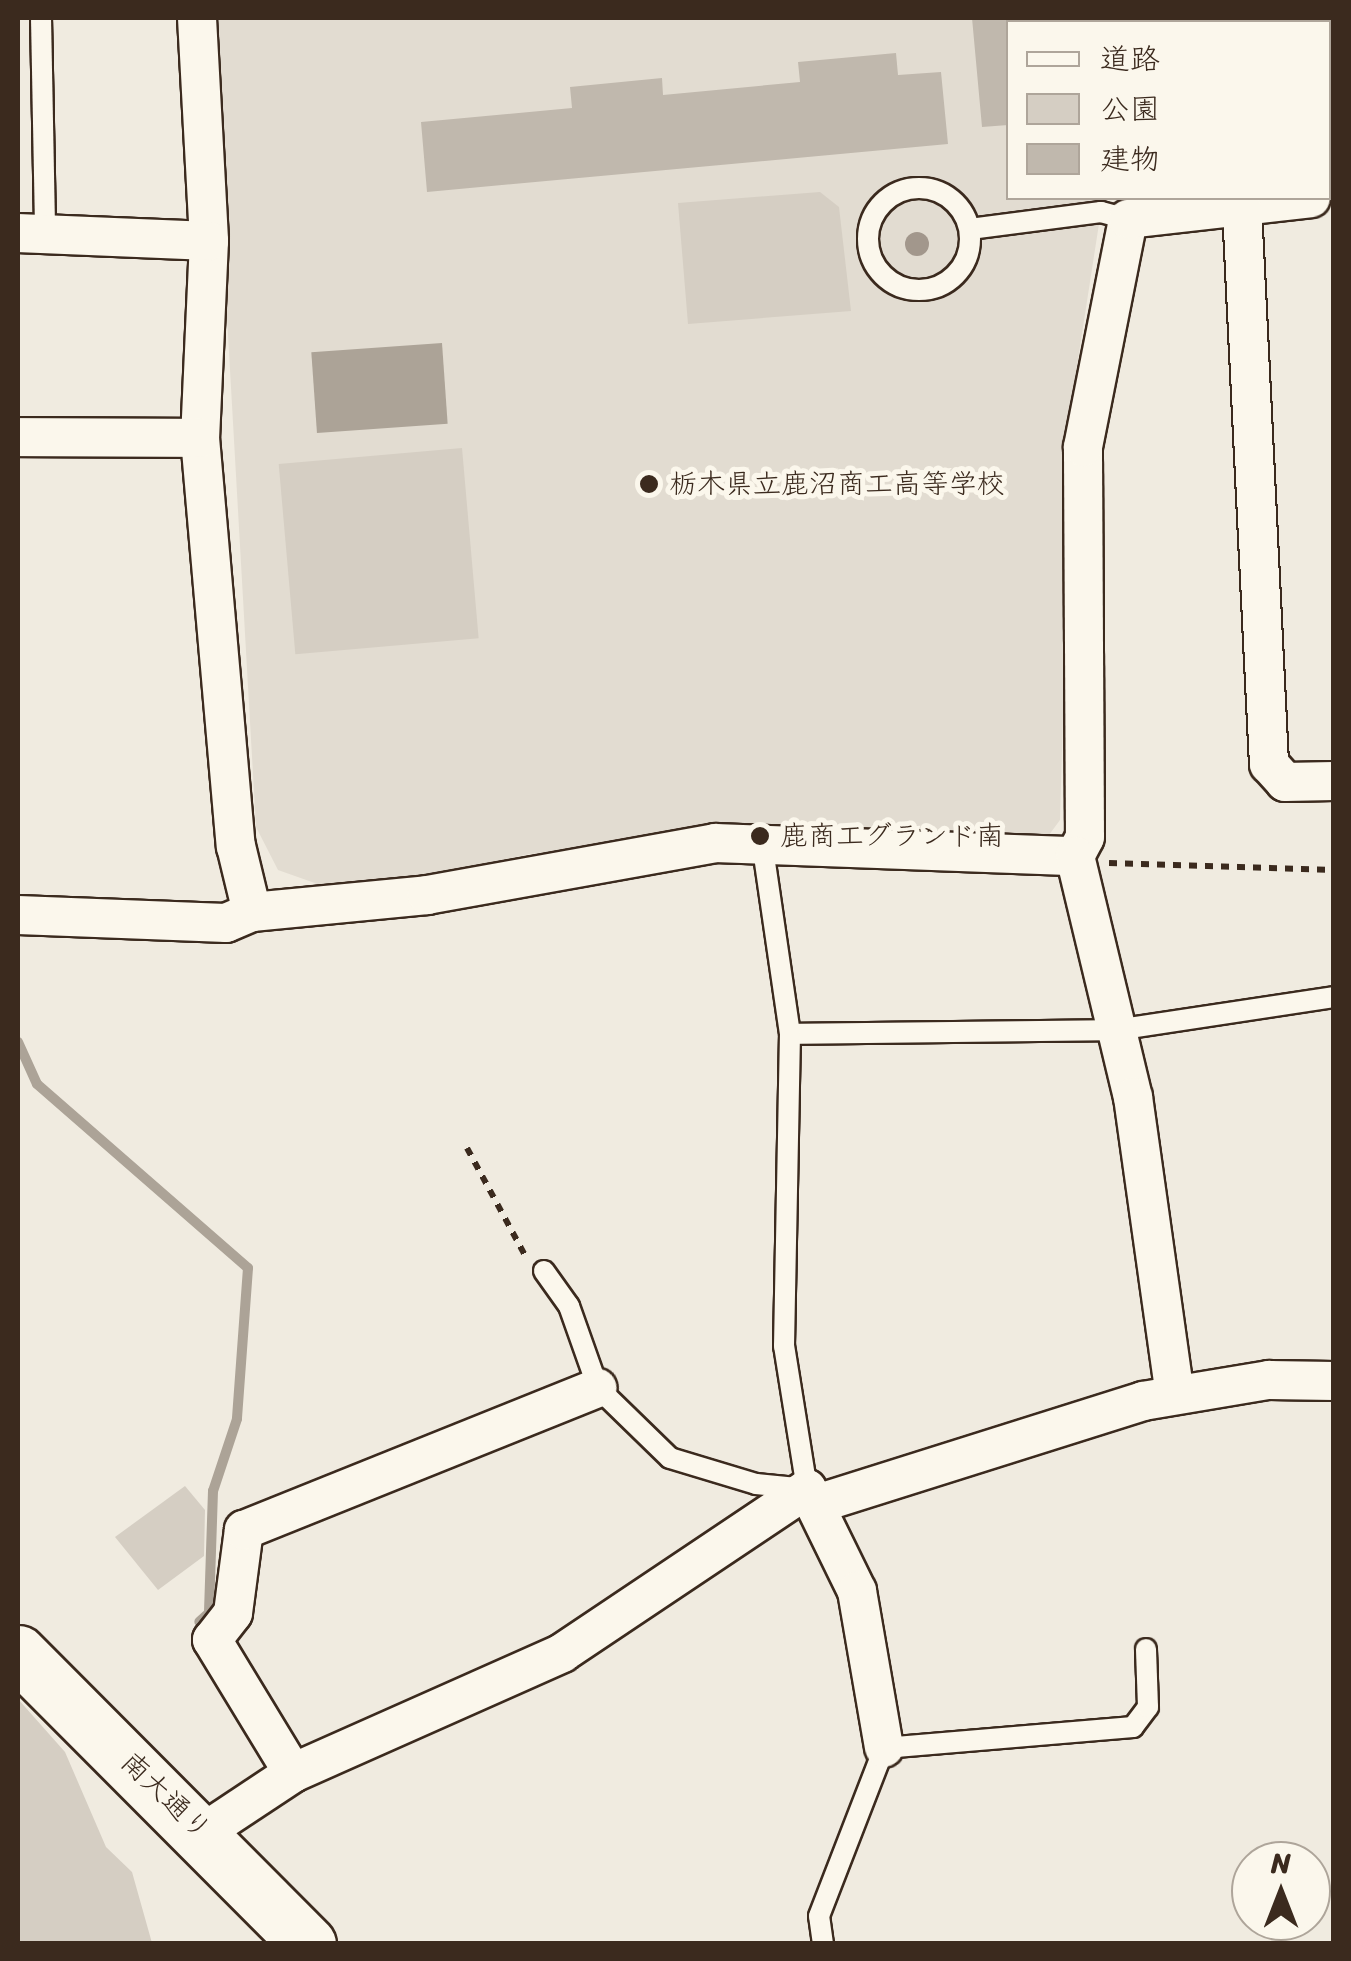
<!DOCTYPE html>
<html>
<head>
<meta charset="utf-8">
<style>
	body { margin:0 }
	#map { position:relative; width:1351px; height:1961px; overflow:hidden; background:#f0ebe0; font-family:Sriracha,"Klee One",sans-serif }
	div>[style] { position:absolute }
	.built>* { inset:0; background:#e2dcd1 }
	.green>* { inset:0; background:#d5cec3; transform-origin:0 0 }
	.water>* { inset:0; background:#aca397; transform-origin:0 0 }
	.stream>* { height:10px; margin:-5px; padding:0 5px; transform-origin:5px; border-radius:5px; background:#aca397 }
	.building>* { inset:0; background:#c0b8ad }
	.path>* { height:6px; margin-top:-3px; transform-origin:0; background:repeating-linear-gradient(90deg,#3b2a1e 0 8px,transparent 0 16px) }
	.roads { filter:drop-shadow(2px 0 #3b2a1e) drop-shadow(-2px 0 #3b2a1e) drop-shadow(0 2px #3b2a1e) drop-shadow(0 -2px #3b2a1e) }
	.lane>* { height:20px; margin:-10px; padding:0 10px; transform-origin:10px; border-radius:10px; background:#fbf7ec }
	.lane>.ring { margin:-10px; padding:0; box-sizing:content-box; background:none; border:20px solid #fbf7ec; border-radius:50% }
	.street>* { height:38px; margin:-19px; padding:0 19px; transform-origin:19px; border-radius:19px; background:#fbf7ec }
	.secondary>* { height:55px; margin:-27.5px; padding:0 27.5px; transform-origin:27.5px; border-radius:27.5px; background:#fbf7ec }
	.trees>* { width:24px; height:24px; margin:-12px; border-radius:50%; background:#a2978c }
	.dots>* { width:28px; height:28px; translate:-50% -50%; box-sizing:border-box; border:5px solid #fbf7ec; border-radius:50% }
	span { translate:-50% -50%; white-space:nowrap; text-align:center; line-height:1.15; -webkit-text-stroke:10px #fbf7ec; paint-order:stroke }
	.poi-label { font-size:28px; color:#3b2a1e }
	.left { translate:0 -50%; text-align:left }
	.street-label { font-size:28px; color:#3b2a1e }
	.frame { position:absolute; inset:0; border:20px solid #3b2a1e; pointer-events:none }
	.legend { position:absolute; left:1006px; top:20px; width:325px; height:180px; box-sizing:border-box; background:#fbf7ec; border:2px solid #aea59a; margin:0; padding:12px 18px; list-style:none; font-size:30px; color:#3b2a1e }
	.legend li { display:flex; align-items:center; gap:20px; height:50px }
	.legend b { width:50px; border:2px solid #aea59a }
	.north { position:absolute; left:1231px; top:1841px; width:100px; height:100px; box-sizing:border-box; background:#fbf7ec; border:2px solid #aea59a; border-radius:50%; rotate:0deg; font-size:28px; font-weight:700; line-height:40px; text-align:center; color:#3b2a1e }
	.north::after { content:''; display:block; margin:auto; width:35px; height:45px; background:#3b2a1e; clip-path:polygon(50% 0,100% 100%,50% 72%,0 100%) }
</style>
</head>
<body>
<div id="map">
	<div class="built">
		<div style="clip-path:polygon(210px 18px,1333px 18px,1329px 177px,1328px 22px,1008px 22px,1008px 198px,1103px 198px,1072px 398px,1060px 820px,1046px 839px,783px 824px,529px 854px,393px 883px,326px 887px,278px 870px,256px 827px)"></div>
	</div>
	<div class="green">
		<div style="clip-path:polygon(820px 192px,839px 207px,851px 311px,688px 324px,678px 203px)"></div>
		<div style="left:462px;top:448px;width:191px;height:184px;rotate:85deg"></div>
		<div style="clip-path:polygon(185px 1486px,205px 1510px,204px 1556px,158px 1590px,115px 1537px)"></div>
		<div style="clip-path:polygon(18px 1699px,65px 1752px,106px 1847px,132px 1872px,152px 1943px,18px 1943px)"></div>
	</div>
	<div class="water">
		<div style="left:442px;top:343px;width:81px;height:131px;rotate:86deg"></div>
	</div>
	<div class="stream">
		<div style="left:18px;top:1042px;width:46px;rotate:65.7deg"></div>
		<div style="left:37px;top:1084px;width:280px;rotate:41.1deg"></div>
		<div style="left:248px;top:1268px;width:151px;rotate:94.2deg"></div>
		<div style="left:237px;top:1419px;width:76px;rotate:108.4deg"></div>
		<div style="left:213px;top:1491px;width:122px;rotate:91.9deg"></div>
		<div style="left:209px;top:1613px;width:13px;rotate:138deg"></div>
	</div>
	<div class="building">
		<div style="clip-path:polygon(972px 18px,1118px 18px,1118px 22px,1008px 22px,1008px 125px,982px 127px)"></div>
		<div style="clip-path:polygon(1207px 18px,1334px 18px,1334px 116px,1328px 22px)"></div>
		<div style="clip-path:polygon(896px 53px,898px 75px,941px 72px,948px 144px,427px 192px,421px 122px,572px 108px,570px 87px,662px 78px,663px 95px,800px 82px,798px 62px)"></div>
	</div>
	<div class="path">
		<div style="left:1109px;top:863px;width:225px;rotate:1.8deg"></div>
		<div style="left:467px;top:1148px;width:126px;rotate:61.6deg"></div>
	</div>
	<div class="roads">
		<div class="lane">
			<div style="left:41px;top:18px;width:217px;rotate:88.9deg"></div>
			<div style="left:1161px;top:22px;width:4px;rotate:-76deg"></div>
			<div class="ring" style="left:868px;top:188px;width:82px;height:82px"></div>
			<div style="left:970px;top:229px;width:132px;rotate:-7.4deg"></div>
			<div style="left:1101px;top:212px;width:28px;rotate:15deg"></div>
			<div style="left:790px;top:1034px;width:326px;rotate:-0.7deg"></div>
			<div style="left:1116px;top:1030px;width:220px;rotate:-8.6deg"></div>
			<div style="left:544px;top:1271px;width:43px;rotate:54.5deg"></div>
			<div style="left:569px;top:1306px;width:87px;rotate:70.5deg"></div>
			<div style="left:598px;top:1388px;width:100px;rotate:44.2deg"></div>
			<div style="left:670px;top:1458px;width:90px;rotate:16.8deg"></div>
			<div style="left:756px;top:1484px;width:51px;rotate:5.6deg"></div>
			<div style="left:807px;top:1489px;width:145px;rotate:-99.1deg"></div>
			<div style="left:784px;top:1346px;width:312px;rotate:-88.9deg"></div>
			<div style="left:790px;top:1034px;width:193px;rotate:-98.3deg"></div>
			<div style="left:823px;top:1944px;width:28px;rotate:-98deg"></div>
			<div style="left:819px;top:1916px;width:180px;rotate:-68.8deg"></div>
			<div style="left:884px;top:1748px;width:250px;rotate:-4.8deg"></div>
			<div style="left:1133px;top:1727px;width:25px;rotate:-53deg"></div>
			<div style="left:1148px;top:1707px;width:58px;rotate:-92deg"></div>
		</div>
		<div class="street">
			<div style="left:197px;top:18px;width:223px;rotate:86.9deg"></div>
			<div style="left:209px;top:241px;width:197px;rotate:92.6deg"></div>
			<div style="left:200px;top:438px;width:410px;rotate:85deg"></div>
			<div style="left:236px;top:846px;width:68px;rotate:76.4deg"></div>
			<div style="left:252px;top:912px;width:176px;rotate:-5.5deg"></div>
			<div style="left:427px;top:895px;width:293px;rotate:-10.2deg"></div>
			<div style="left:715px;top:843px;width:360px;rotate:2.1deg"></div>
			<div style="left:1075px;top:856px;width:21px;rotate:-62deg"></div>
			<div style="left:1085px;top:837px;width:390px;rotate:-90.3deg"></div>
			<div style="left:1083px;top:447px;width:232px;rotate:-78.8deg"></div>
			<div style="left:1128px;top:219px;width:184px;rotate:-6.5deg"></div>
			<div style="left:1242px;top:208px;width:557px;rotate:87.22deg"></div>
			<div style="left:1269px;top:764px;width:24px;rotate:48deg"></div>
			<div style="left:1285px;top:782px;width:49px;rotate:-1.2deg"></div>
			<div style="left:18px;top:233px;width:191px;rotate:2.4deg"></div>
			<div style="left:18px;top:437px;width:182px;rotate:0.3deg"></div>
			<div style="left:1075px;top:856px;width:248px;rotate:76.5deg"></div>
			<div style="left:1133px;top:1097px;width:300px;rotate:82deg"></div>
			<div style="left:18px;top:915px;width:208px;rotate:2.2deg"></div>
			<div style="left:226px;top:923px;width:28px;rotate:-23deg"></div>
			<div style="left:817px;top:1504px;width:342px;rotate:-17.5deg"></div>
			<div style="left:1143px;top:1401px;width:128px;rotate:-9.5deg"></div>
			<div style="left:1269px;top:1380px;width:65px;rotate:0.9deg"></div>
			<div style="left:293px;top:1773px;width:295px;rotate:-24deg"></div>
			<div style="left:562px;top:1653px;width:295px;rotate:-33.8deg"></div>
			<div style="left:807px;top:1489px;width:114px;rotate:63.9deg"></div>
			<div style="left:857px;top:1591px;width:159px;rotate:80.2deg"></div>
			<div style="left:204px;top:1832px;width:107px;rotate:-33.5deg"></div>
			<div style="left:293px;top:1773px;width:156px;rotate:-121.3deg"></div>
			<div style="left:212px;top:1640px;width:34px;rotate:-52deg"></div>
			<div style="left:233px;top:1613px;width:84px;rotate:-82.5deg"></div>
			<div style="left:244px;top:1530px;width:381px;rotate:-21.9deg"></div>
		</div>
		<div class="secondary">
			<div style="left:18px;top:1653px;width:411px;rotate:45.1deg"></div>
		</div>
	</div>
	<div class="trees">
		<div style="left:917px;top:244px"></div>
	</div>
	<div class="dots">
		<div style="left:649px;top:484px;background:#3b2a1e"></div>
		<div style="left:760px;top:836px;background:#3b2a1e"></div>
	</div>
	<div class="poi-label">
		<span class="left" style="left:669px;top:484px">栃木県立鹿沼商工高等学校</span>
		<span class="left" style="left:780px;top:836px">鹿商工グランド南</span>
	</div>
	<div class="street-label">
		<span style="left:166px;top:1796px;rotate:44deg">南大通り</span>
	</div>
	<div class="frame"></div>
	<ul class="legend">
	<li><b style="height:12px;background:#fbf7ec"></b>道路</li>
	<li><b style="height:28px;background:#d5cec3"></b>公園</li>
	<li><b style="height:28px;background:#c0b8ad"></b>建物</li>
	</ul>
	<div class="north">N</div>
</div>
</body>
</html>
